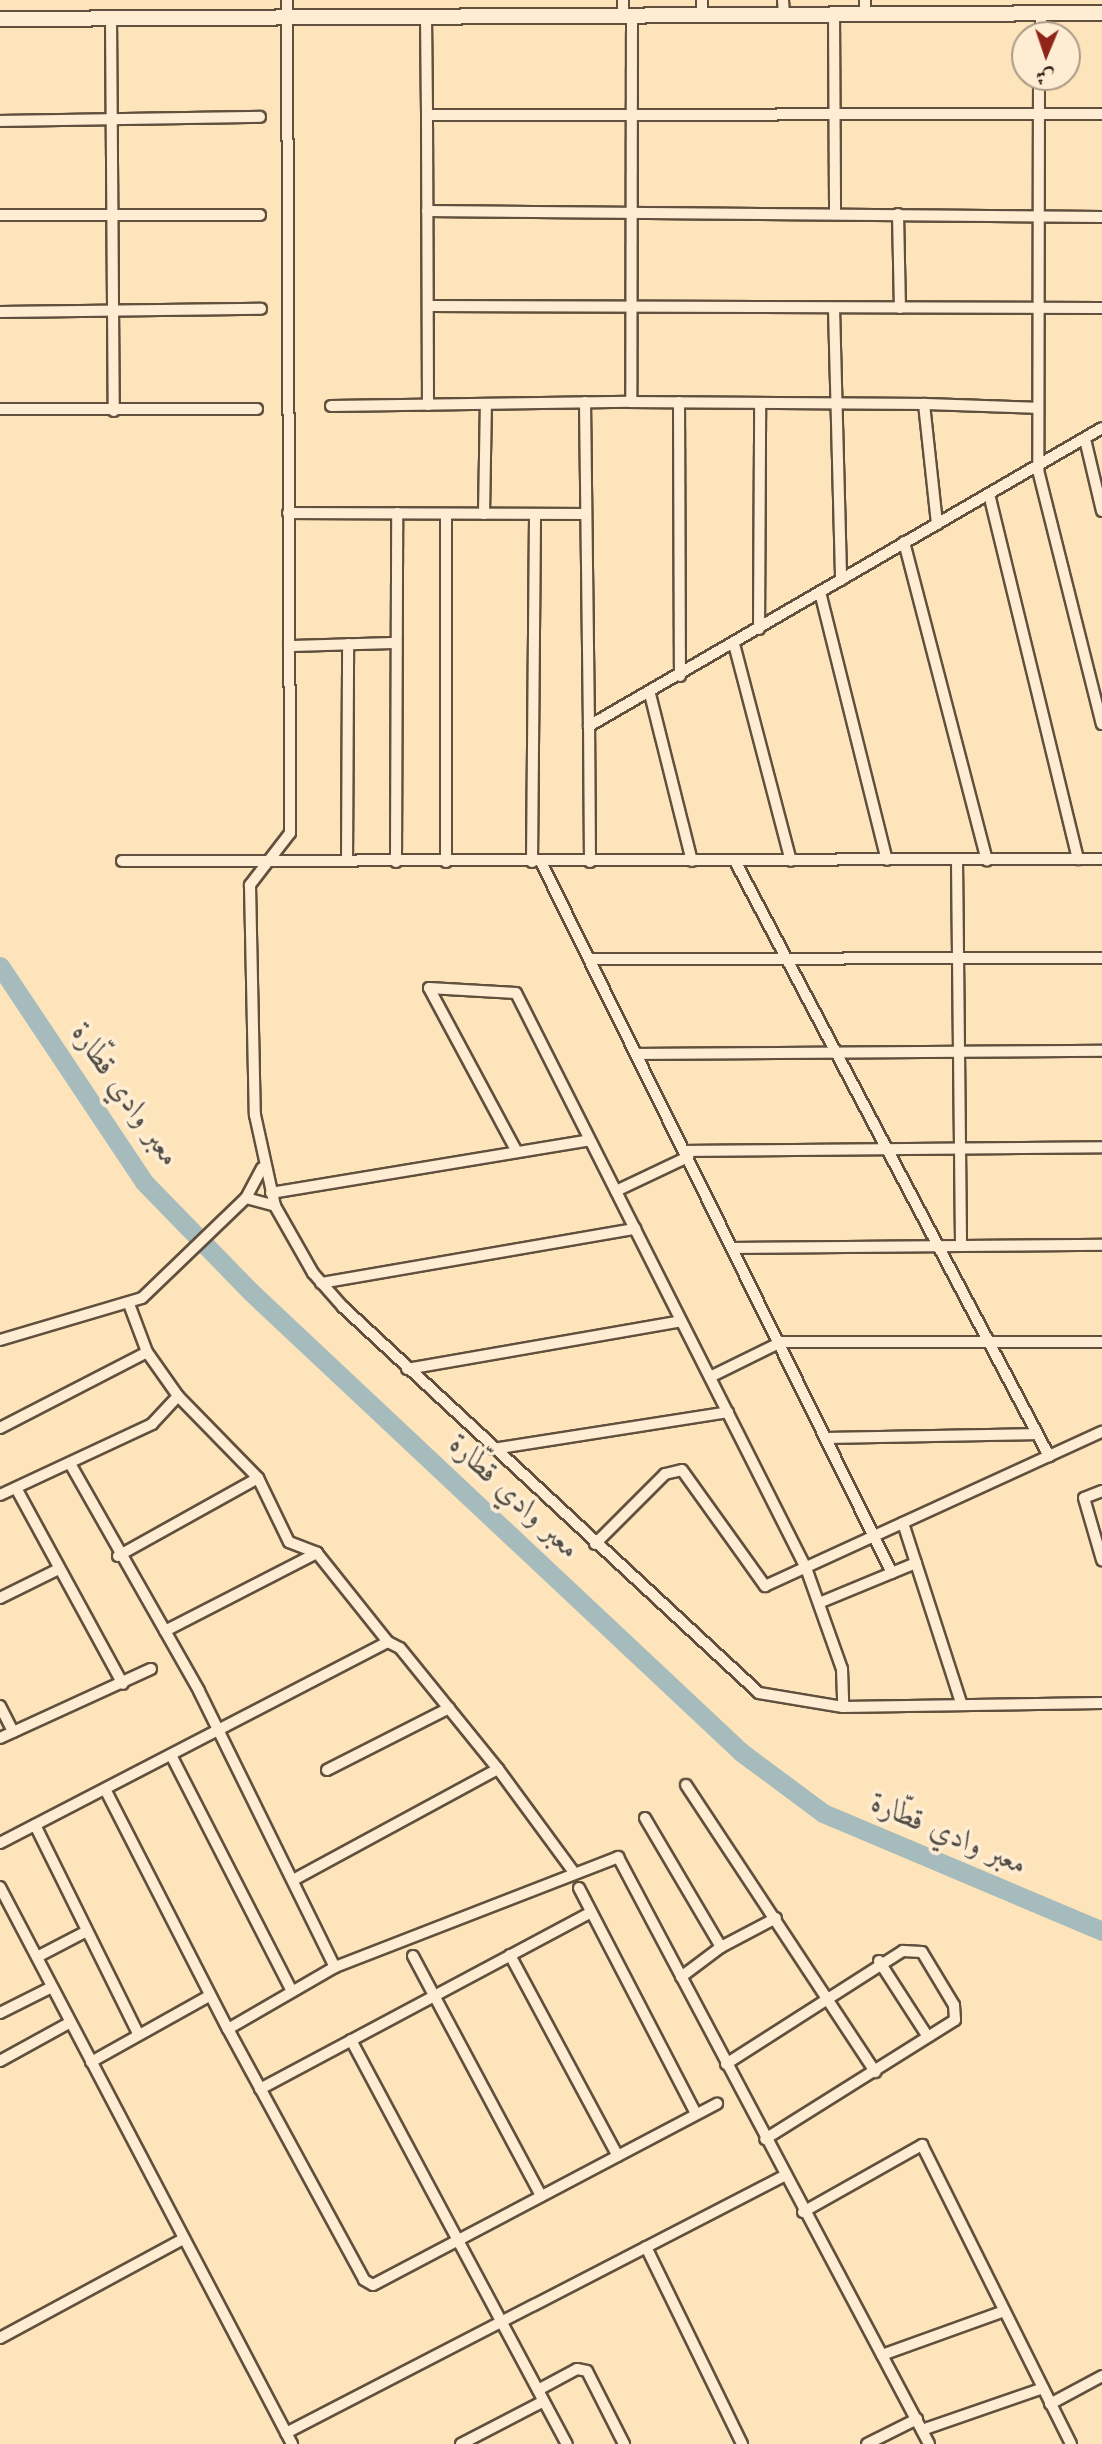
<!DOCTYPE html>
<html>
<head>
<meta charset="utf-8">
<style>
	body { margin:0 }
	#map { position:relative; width:1102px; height:2444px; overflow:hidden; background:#fde4bb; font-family:"Old Standard TT",Amiri,serif }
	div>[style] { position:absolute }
	.river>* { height:19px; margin:-9.5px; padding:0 9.5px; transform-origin:9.5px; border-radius:9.5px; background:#a6bbbc }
	.roads { filter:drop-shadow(2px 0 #60503d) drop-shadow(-2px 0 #60503d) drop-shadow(0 2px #60503d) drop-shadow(0 -2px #60503d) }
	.minor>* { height:10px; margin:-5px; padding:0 5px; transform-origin:5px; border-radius:5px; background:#feedd3 }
	.tertiary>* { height:14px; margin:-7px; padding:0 7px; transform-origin:7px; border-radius:7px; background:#feedd3 }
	span { translate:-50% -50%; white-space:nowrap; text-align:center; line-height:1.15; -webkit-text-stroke:7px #feedd3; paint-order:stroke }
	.water-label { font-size:30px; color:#514d46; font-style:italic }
	.north { position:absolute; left:1011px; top:21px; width:70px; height:70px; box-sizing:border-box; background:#feedd3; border:2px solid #aa9a86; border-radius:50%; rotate:182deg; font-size:19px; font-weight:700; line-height:28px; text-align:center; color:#2c1e13 }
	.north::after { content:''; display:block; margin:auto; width:24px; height:32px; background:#8f2418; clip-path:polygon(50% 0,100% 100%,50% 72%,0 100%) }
</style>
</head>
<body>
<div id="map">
	<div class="river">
		<div style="left:0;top:966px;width:260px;rotate:56.3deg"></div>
		<div style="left:144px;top:1182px;width:153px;rotate:45.8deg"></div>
		<div style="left:251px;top:1292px;width:672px;rotate:43.19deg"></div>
		<div style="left:741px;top:1752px;width:102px;rotate:36.6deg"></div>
		<div style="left:823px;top:1813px;width:303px;rotate:22.9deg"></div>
	</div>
	<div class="roads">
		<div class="minor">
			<div style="left:287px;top:0;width:833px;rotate:89.79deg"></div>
			<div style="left:290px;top:833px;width:66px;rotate:127.6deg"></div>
			<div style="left:250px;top:885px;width:230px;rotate:88.8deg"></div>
			<div style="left:255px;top:1115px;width:93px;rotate:77.6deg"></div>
			<div style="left:275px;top:1206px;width:77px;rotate:60.4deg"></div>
			<div style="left:313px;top:1273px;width:45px;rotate:48.6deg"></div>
			<div style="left:343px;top:1307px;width:567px;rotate:42.86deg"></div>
			<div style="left:759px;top:1693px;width:85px;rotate:9.5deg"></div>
			<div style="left:843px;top:1707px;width:259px;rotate:-0.9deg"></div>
			<div style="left:783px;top:0;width:15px;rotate:86deg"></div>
			<div style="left:865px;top:0;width:14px;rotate:90deg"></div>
			<div style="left:834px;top:14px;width:199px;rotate:89.7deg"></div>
			<div style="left:623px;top:15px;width:15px;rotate:-90deg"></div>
			<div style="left:632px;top:15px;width:387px;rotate:90.1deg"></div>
			<div style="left:631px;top:402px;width:293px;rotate:0.4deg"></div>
			<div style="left:924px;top:404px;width:121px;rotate:83.8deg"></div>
			<div style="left:702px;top:15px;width:15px;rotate:-90deg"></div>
			<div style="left:426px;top:17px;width:98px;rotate:89.4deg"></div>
			<div style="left:111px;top:18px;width:393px;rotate:89.6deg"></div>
			<div style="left:1041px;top:35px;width:21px;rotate:-90deg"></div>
			<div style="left:1039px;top:77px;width:393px;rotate:90.1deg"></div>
			<div style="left:1038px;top:470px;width:262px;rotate:75.9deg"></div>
			<div style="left:0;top:121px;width:260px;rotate:-0.9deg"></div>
			<div style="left:427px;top:211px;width:675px;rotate:0.51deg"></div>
			<div style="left:898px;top:214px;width:94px;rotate:88.8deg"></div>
			<div style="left:0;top:215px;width:260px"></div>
			<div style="left:428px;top:306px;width:674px;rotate:0.17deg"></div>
			<div style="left:834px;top:308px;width:272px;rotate:88.5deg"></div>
			<div style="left:0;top:312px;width:261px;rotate:-0.7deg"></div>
			<div style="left:585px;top:402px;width:324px;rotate:89.3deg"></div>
			<div style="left:679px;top:402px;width:274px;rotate:89.8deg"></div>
			<div style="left:924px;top:404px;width:113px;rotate:2deg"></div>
			<div style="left:428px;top:405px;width:290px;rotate:-90.2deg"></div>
			<div style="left:427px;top:115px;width:675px;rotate:-0.08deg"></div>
			<div style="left:331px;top:406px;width:300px;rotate:-0.8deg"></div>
			<div style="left:0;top:409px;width:257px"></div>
			<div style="left:1085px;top:439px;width:74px;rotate:76.7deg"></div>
			<div style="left:989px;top:494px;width:376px;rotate:76.3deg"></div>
			<div style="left:288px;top:513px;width:298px;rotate:0.2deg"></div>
			<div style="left:484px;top:514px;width:110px;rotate:-89deg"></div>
			<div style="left:904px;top:542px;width:329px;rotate:75.4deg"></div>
			<div style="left:820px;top:592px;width:276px;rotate:76deg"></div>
			<div style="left:759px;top:629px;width:226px;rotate:-89.7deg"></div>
			<div style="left:734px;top:644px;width:224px;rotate:75.3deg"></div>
			<div style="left:289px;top:646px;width:107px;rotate:-1.6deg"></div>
			<div style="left:650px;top:694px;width:172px;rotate:75.9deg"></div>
			<div style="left:957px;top:860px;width:386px;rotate:89.4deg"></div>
			<div style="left:122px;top:861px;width:980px;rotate:-0.12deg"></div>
			<div style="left:347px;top:861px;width:217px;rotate:-89.7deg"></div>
			<div style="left:735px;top:861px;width:673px;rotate:62.18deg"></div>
			<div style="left:396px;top:862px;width:349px;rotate:-89.8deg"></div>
			<div style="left:446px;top:862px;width:348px;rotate:-90deg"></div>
			<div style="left:532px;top:862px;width:348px;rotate:-89.5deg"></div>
			<div style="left:541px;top:862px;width:793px;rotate:63.73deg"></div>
			<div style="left:590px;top:862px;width:136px;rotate:-90.4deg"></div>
			<div style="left:589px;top:726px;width:593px;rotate:-30.15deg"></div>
			<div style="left:589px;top:959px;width:513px;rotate:-0.11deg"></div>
			<div style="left:636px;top:1054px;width:466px;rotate:-0.4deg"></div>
			<div style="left:685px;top:1151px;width:417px;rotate:-0.5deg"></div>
			<div style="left:517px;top:1152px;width:186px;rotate:-118.2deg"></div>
			<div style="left:429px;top:988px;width:87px;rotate:3.3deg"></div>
			<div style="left:516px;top:993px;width:644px;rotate:63.24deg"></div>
			<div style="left:806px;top:1568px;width:107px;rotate:70.4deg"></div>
			<div style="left:842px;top:1669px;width:38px;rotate:88deg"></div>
			<div style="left:616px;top:1191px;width:80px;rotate:-25.3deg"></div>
			<div style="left:271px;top:1193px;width:323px;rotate:-9.4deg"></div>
			<div style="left:246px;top:1198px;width:30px;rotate:15deg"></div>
			<div style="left:734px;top:1248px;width:368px;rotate:-0.5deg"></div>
			<div style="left:321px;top:1283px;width:319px;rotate:-9.8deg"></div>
			<div style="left:129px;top:1304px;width:51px;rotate:69.4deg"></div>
			<div style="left:147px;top:1352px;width:54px;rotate:54.8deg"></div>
			<div style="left:178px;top:1396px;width:115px;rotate:45.7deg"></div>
			<div style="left:258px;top:1478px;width:71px;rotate:64.2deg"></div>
			<div style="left:289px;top:1542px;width:30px;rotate:21deg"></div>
			<div style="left:317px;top:1553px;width:114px;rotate:51.4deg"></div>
			<div style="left:0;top:1340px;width:148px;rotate:-16.5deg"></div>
			<div style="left:142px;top:1298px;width:144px;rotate:-43.9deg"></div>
			<div style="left:246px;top:1198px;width:34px;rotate:-62deg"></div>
			<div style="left:407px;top:1369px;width:278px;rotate:-9.9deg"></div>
			<div style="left:710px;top:1377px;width:79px;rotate:-26.2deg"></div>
			<div style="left:781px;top:1342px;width:321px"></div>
			<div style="left:0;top:1428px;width:165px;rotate:-27.3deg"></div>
			<div style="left:830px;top:1438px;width:207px;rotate:-1.1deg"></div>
			<div style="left:493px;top:1449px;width:238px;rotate:-8.9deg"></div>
			<div style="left:72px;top:1467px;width:257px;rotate:60.4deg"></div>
			<div style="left:199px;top:1691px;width:308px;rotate:63.8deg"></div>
			<div style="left:16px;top:1488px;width:223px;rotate:61.4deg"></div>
			<div style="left:1102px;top:1491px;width:19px;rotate:159deg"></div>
			<div style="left:1084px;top:1498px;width:65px;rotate:73.8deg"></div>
			<div style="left:0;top:1495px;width:168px;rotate:-25deg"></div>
			<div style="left:152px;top:1424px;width:38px;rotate:-47deg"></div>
			<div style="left:903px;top:1523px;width:189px;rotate:72.1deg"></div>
			<div style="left:595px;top:1544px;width:99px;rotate:-45deg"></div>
			<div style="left:665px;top:1474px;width:17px;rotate:-13deg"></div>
			<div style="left:682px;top:1470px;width:143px;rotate:54.4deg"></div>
			<div style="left:765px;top:1586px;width:371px;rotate:-24.6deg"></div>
			<div style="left:118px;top:1556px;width:160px;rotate:-29.1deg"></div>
			<div style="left:0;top:1598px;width:66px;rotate:-26.2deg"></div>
			<div style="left:819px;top:1603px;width:105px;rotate:-22.4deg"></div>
			<div style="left:165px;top:1631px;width:171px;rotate:-27.2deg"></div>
			<div style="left:0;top:1706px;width:29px;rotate:63deg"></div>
			<div style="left:0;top:1738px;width:166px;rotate:-24.6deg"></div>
			<div style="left:171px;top:1755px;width:264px;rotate:62.9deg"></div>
			<div style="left:327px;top:1770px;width:137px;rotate:-26.9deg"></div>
			<div style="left:686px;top:1785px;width:344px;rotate:56.6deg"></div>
			<div style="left:105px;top:1789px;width:270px;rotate:62.9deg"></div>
			<div style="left:228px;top:2029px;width:124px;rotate:-30.1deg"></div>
			<div style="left:335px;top:1967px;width:304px;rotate:-21.2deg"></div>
			<div style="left:618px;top:1857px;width:664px;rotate:62.08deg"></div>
			<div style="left:645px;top:1818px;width:150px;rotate:59.5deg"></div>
			<div style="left:35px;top:1825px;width:234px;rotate:63.7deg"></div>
			<div style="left:0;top:1843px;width:437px;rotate:-27.4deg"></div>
			<div style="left:388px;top:1642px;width:13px;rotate:27deg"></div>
			<div style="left:400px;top:1648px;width:156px;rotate:51deg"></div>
			<div style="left:498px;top:1769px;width:127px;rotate:53.7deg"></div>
			<div style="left:295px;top:1879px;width:231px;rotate:-28.5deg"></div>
			<div style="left:0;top:1887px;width:629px;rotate:62.33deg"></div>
			<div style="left:579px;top:1888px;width:254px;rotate:62.6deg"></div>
			<div style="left:510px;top:1955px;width:228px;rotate:61.8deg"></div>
			<div style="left:413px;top:1956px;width:272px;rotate:61.9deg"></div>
			<div style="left:37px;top:1957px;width:56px;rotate:-27.5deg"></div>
			<div style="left:879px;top:1961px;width:90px;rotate:57.2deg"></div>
			<div style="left:681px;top:1977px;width:50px;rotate:-36.9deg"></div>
			<div style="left:721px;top:1947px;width:62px;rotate:-27.8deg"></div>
			<div style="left:0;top:2013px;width:58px;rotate:-26.6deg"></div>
			<div style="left:228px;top:2029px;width:285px;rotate:61.5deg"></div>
			<div style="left:364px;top:2280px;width:10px;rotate:29deg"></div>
			<div style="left:373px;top:2285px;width:389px;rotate:-27.8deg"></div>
			<div style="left:351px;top:2040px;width:458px;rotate:61.9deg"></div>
			<div style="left:0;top:2061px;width:79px;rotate:-28.8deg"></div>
			<div style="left:91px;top:2062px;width:135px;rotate:-29.2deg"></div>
			<div style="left:726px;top:2064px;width:210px;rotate:-32.6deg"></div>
			<div style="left:903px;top:1951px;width:19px;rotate:3deg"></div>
			<div style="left:922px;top:1952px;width:62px;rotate:58.9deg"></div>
			<div style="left:954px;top:2005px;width:15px;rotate:86deg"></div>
			<div style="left:955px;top:2020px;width:224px;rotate:147.9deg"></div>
			<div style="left:260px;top:2089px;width:375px;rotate:-28.1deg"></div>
			<div style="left:803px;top:2212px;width:137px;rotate:-29.4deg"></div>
			<div style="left:922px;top:2145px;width:334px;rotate:63.5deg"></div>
			<div style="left:646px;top:2247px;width:219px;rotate:64deg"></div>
			<div style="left:0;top:2338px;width:208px;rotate:-28.4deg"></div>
			<div style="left:882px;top:2355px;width:130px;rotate:-19.8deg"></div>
			<div style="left:538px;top:2390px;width:44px;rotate:-28.3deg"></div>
			<div style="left:577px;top:2369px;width:10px;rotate:11deg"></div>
			<div style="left:587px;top:2371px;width:82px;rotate:63.1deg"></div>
			<div style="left:1050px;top:2404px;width:59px;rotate:-28.3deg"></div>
			<div style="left:922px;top:2430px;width:128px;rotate:-19.1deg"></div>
			<div style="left:286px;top:2433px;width:560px;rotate:-27.3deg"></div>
			<div style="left:461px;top:2444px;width:93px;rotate:-27.4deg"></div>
			<div style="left:867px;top:2444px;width:56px;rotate:-26.6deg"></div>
		</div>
		<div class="tertiary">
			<div style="left:0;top:19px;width:1102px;rotate:-0.31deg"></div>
		</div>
	</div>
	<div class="water-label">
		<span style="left:125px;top:1096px;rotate:55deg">معبر وادي قطّارة</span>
		<span style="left:514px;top:1498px;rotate:43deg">معبر وادي قطّارة</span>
		<span style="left:949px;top:1835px;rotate:23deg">معبر وادي قطّارة</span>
	</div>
	<div class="north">ش</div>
</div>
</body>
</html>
